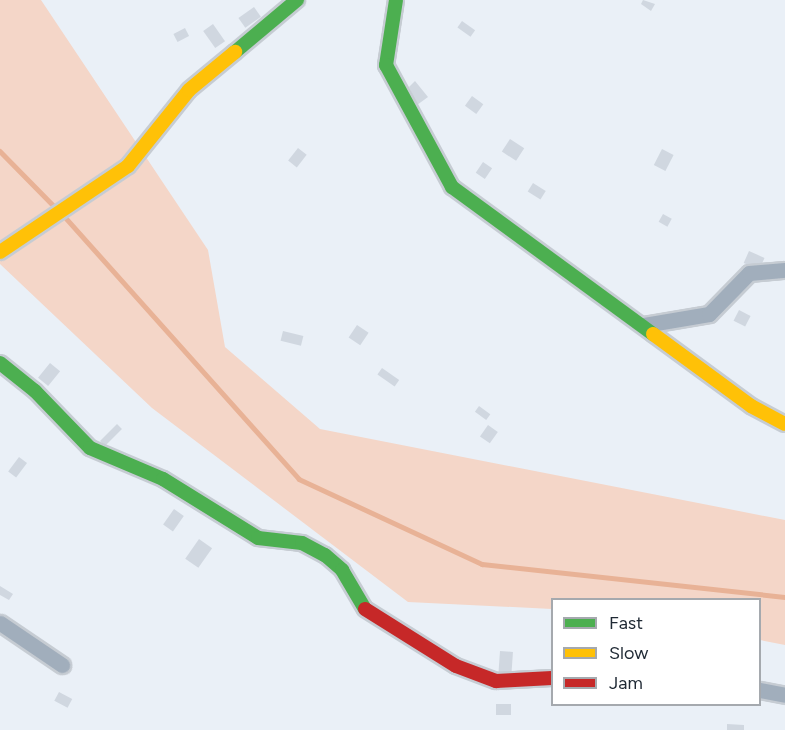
<!DOCTYPE html>
<html>
<head>
<meta charset="utf-8">
<style>
	body { margin:0 }
	#map { position:relative; width:785px; height:730px; overflow:hidden; background:#eaf0f7; font-family:Figtree,sans-serif }
	div>[style] { position:absolute }
	.green>* { inset:0; background:#f4d6c8 }
	.stream>* { height:4.5px; margin:-2.25px; padding:0 2.25px; transform-origin:2.25px; border-radius:2.25px; background:#e8b296 }
	.building>* { inset:0; background:#d0d7e0; transform-origin:0 0 }
	.roads { filter:drop-shadow(2px 0 #c6ccd3) drop-shadow(-2px 0 #c6ccd3) drop-shadow(0 2px #c6ccd3) drop-shadow(0 -2px #c6ccd3) }
	.street>* { height:15px; margin:-7.5px; padding:0 7.5px; transform-origin:7.5px; border-radius:7.5px; background:#a1aebc }
	.fast>* { height:14px; margin:-7px; padding:0 7px; transform-origin:7px; border-radius:7px; background:#4caf50 }
	.slow>* { height:14px; margin:-7px; padding:0 7px; transform-origin:7px; border-radius:7px; background:#ffc107 }
	.jam>* { height:14px; margin:-7px; padding:0 7px; transform-origin:7px; border-radius:7px; background:#c62828 }
	span { translate:-50% -50%; white-space:nowrap; text-align:center; line-height:1.15; -webkit-text-stroke:6px #fff; paint-order:stroke }
	.legend { position:absolute; left:551px; top:598px; width:210px; height:108px; box-sizing:border-box; background:#fff; border:2px solid #a5a9ae; margin:0; padding:8px 10px; list-style:none; font-size:18px; color:#1f2934 }
	.legend li { display:flex; align-items:center; gap:12px; height:30px }
	.legend b { width:30px; border:2px solid #a5a9ae }
</style>
</head>
<body>
<div id="map">
	<div class="green">
		<div style="clip-path:polygon(0 0,41px 0,208px 250px,225px 347px,320px 429px,785px 520px,785px 645px,760px 640px,760px 600px,552px 600px,552px 609px,408px 602px,152px 408px,0 264px)"></div>
	</div>
	<div class="stream">
		<div style="left:0;top:151px;width:78px;rotate:45.5deg"></div>
		<div style="left:65px;top:217px;width:351px;rotate:48.2deg"></div>
		<div style="left:299px;top:479px;width:202px;rotate:24.9deg"></div>
		<div style="left:482px;top:564px;width:305px;rotate:6.2deg"></div>
	</div>
	<div class="building">
		<div style="clip-path:polygon(643px 0,655px 4px,651px 11px,641px 4px)"></div>
		<div style="left:254px;top:7px;width:12px;height:19px;rotate:55deg"></div>
		<div style="left:462px;top:21px;width:16px;height:8px;rotate:35deg"></div>
		<div style="left:213px;top:24px;width:21px;height:12px;rotate:55deg"></div>
		<div style="left:185px;top:28px;width:9px;height:13px;rotate:63deg"></div>
		<div style="clip-path:polygon(415px 81px,428px 97px,417px 105px,409px 87px)"></div>
		<div style="left:472px;top:96px;width:14px;height:12px;rotate:36deg"></div>
		<div style="left:510px;top:139px;width:17px;height:15px;rotate:33deg"></div>
		<div style="left:298px;top:148px;width:11px;height:16px;rotate:38deg"></div>
		<div style="left:662px;top:149px;width:13px;height:18px;rotate:27deg"></div>
		<div style="left:483px;top:162px;width:11px;height:13px;rotate:34deg"></div>
		<div style="left:533px;top:183px;width:15px;height:10px;rotate:32deg"></div>
		<div style="left:663px;top:214px;width:10px;height:9px;rotate:29deg"></div>
		<div style="left:749px;top:251px;width:17px;height:13px;rotate:24deg"></div>
		<div style="left:739px;top:310px;width:13px;height:12px;rotate:27deg"></div>
		<div style="left:357px;top:325px;width:14px;height:15px;rotate:34deg"></div>
		<div style="left:283px;top:331px;width:21px;height:10px;rotate:14deg"></div>
		<div style="left:50px;top:363px;width:13px;height:19px;rotate:39deg"></div>
		<div style="left:382px;top:368px;width:21px;height:8px;rotate:35deg"></div>
		<div style="left:479px;top:406px;width:14px;height:7px;rotate:36deg"></div>
		<div style="left:117px;top:424px;width:7px;height:24px;rotate:45deg"></div>
		<div style="left:488px;top:425px;width:12px;height:14px;rotate:35deg"></div>
		<div style="left:19px;top:457px;width:10px;height:18px;rotate:37deg"></div>
		<div style="left:174px;top:509px;width:12px;height:19px;rotate:35deg"></div>
		<div style="left:199px;top:539px;width:16px;height:24px;rotate:35deg"></div>
		<div style="clip-path:polygon(0 586px,13px 594px,9px 600px,0 595px)"></div>
		<div style="left:500px;top:651px;width:13px;height:24px;rotate:4deg"></div>
		<div style="left:59px;top:692px;width:15px;height:10px;rotate:28deg"></div>
		<div style="left:511px;top:704px;width:11px;height:15px;rotate:90deg"></div>
		<div style="clip-path:polygon(727px 724px,744px 725px,744px 730px,727px 730px)"></div>
	</div>
	<div class="roads">
		<div class="street">
			<div style="left:644px;top:325px;width:66px;rotate:-9.6deg"></div>
			<div style="left:709px;top:314px;width:57px;rotate:-45.7deg"></div>
			<div style="left:749px;top:273px;width:36px;rotate:-5deg"></div>
			<div style="left:0;top:623px;width:75px;rotate:34.1deg"></div>
			<div style="left:760px;top:690px;width:25px;rotate:11deg"></div>
		</div>
		<div class="fast">
			<div style="left:396px;top:0;width:66px;rotate:98.7deg"></div>
			<div style="left:386px;top:65px;width:139px;rotate:61.6deg"></div>
			<div style="left:452px;top:187px;width:249px;rotate:36.2deg"></div>
			<div style="left:235px;top:52px;width:81px;rotate:-40deg"></div>
			<div style="left:0;top:363px;width:45px;rotate:38.7deg"></div>
			<div style="left:35px;top:391px;width:79px;rotate:46deg"></div>
			<div style="left:90px;top:448px;width:79px;rotate:23deg"></div>
			<div style="left:163px;top:479px;width:112px;rotate:31.8deg"></div>
			<div style="left:258px;top:538px;width:44px;rotate:6.5deg"></div>
			<div style="left:302px;top:543px;width:26px;rotate:28deg"></div>
			<div style="left:325px;top:555px;width:23px;rotate:41deg"></div>
			<div style="left:342px;top:570px;width:45px;rotate:59.5deg"></div>
		</div>
		<div class="slow">
			<div style="left:0;top:252px;width:154px;rotate:-33.9deg"></div>
			<div style="left:128px;top:166px;width:97px;rotate:-51.2deg"></div>
			<div style="left:189px;top:90px;width:60px;rotate:-39.6deg"></div>
			<div style="left:653px;top:334px;width:122px;rotate:36.3deg"></div>
			<div style="left:751px;top:406px;width:38px;rotate:28deg"></div>
		</div>
		<div class="jam">
			<div style="left:365px;top:609px;width:107px;rotate:32.1deg"></div>
			<div style="left:456px;top:666px;width:43px;rotate:20.6deg"></div>
			<div style="left:496px;top:681px;width:56px;rotate:-3.1deg"></div>
		</div>
	</div>
	<ul class="legend">
	<li><b style="height:8px;background:#4caf50"></b>Fast</li>
	<li><b style="height:8px;background:#ffc107"></b>Slow</li>
	<li><b style="height:8px;background:#c62828"></b>Jam</li>
	</ul>
</div>
</body>
</html>
